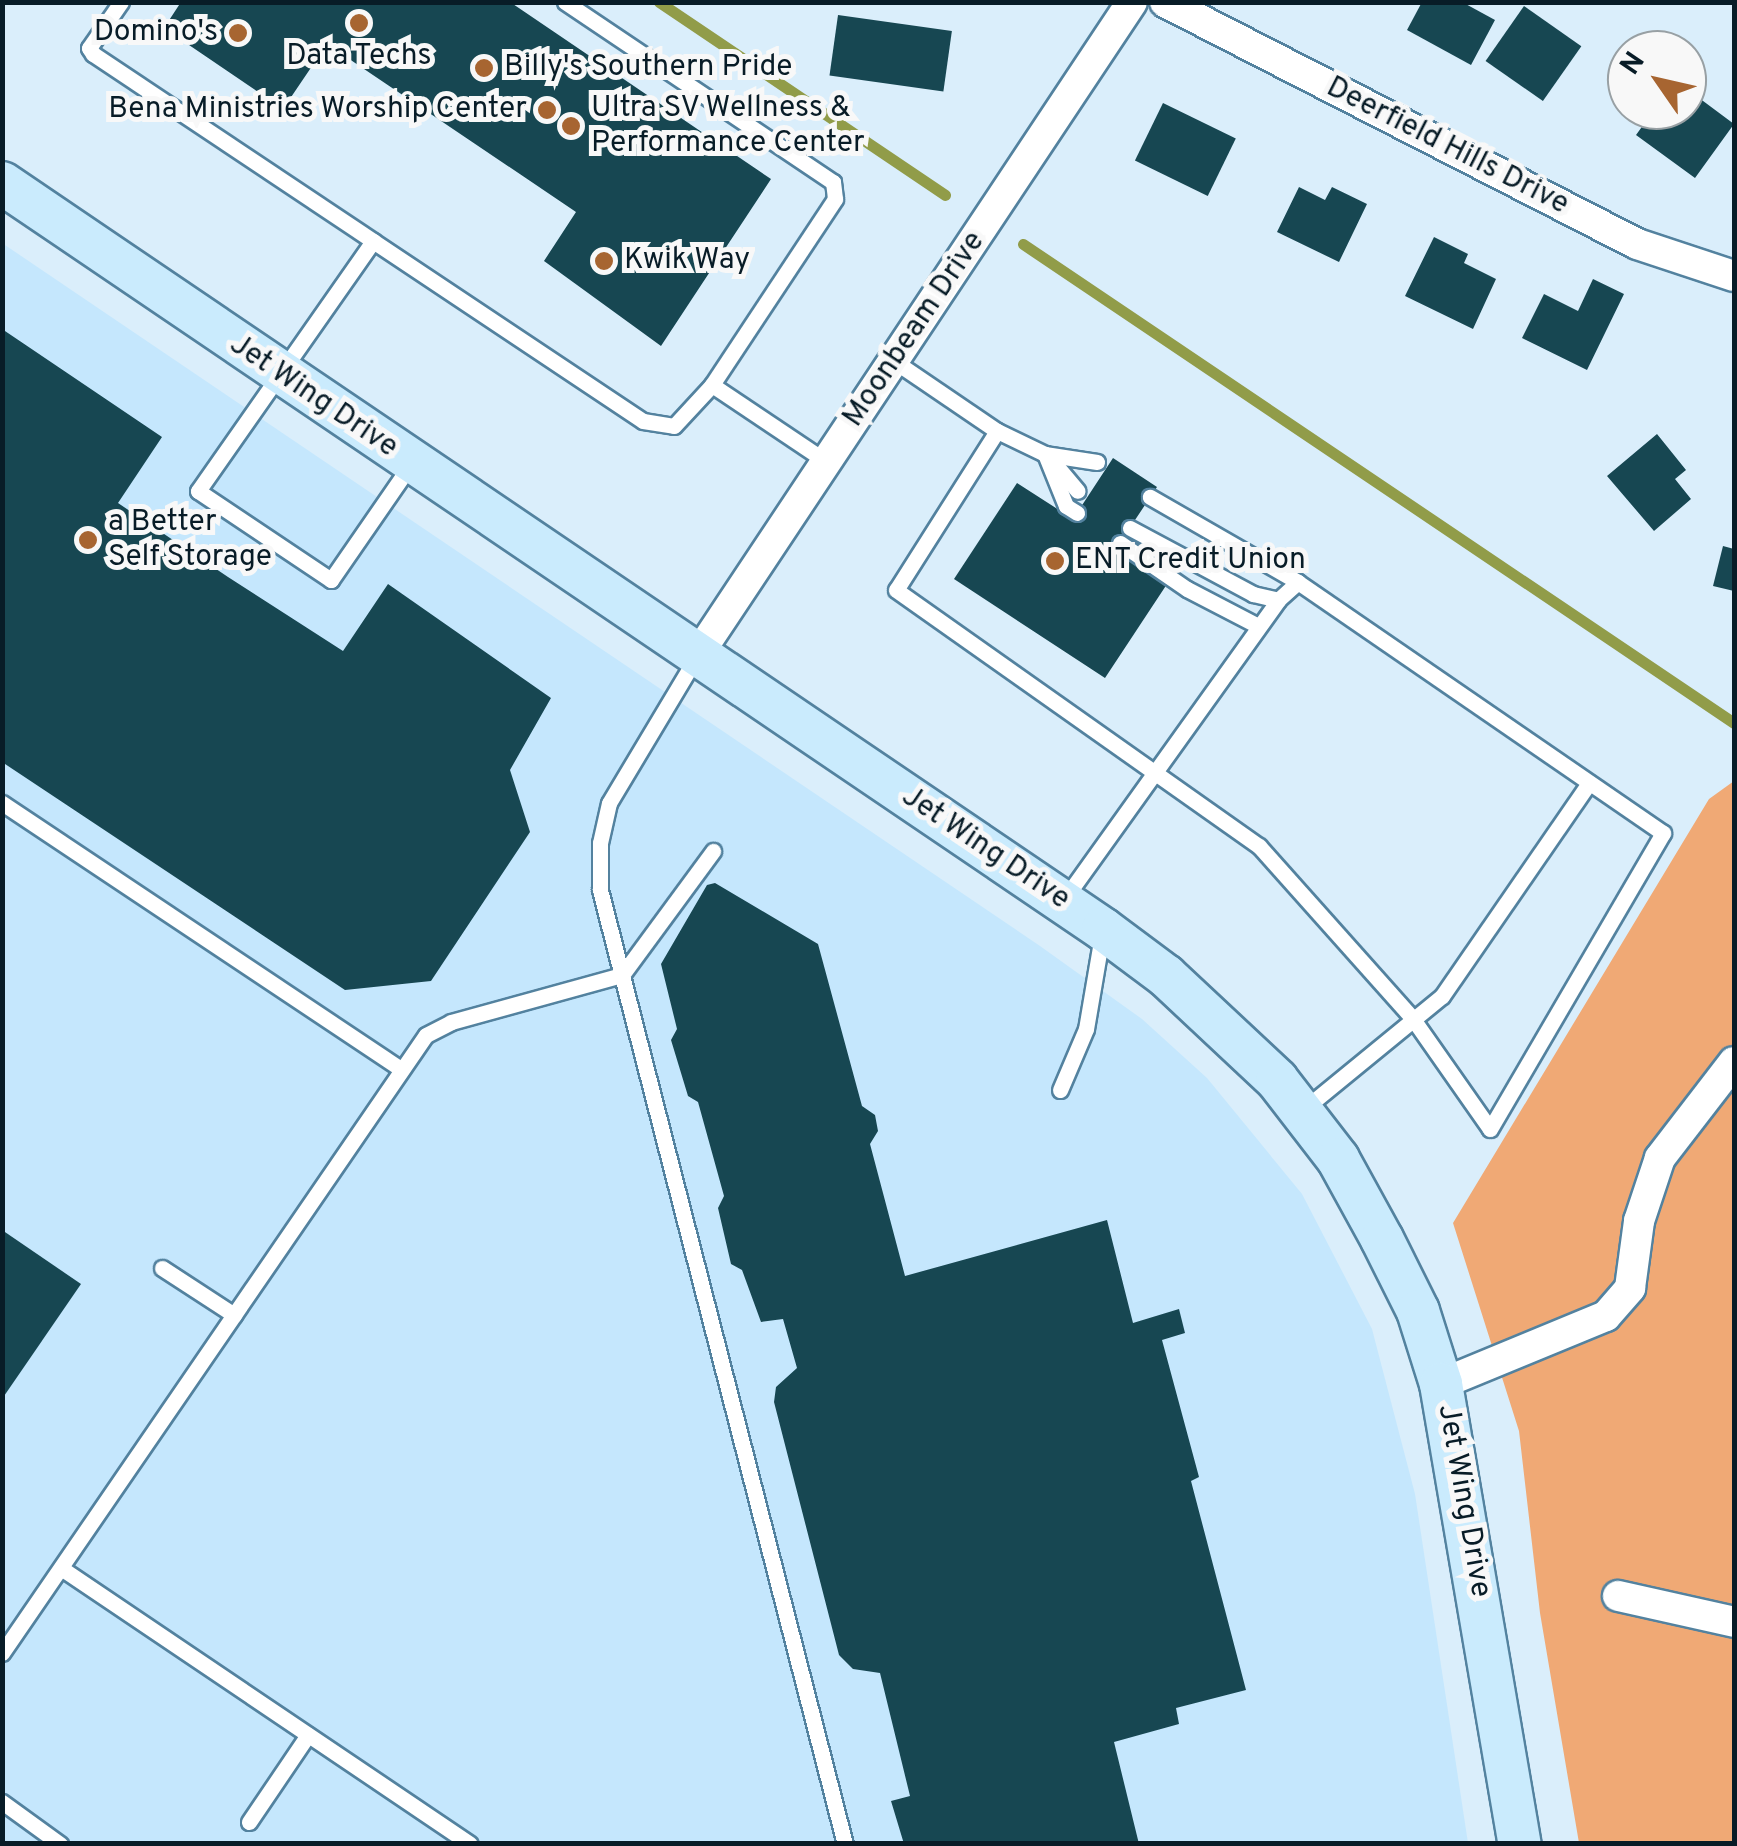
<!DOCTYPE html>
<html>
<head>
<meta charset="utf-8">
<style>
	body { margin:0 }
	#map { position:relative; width:1737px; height:1846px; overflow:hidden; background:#daeefb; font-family:Overpass,sans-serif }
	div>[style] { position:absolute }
	.built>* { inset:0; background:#c5e7fd }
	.green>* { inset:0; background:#f0a975 }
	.stream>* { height:11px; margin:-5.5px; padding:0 5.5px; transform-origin:5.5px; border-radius:5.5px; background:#919c49 }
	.building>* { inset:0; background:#174752; transform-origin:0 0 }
	.roads { filter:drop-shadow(2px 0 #53829f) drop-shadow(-2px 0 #53829f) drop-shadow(0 2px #53829f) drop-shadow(0 -2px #53829f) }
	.service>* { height:15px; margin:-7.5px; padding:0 7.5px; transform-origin:7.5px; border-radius:7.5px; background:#fff }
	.minor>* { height:30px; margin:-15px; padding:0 15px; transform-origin:15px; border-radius:15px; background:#fff }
	.secondary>* { height:42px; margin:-21px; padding:0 21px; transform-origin:21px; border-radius:21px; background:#caebfd }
	.dots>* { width:28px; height:28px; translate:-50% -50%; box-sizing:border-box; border:5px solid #f8f8f8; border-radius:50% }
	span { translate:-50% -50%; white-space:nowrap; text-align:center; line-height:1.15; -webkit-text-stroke:10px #f8f8f8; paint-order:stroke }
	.poi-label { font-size:30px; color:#081c27 }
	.right { translate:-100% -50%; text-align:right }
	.left { translate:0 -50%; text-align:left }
	.street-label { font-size:30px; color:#081c27 }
	.frame { position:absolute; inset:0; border:5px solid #081c27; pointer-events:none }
	.north { position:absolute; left:1607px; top:30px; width:100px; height:100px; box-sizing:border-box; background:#f8f8f8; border:2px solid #98a0a4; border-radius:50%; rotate:304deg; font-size:28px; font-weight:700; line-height:40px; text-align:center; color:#081c27 }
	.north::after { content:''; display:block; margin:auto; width:35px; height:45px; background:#a76531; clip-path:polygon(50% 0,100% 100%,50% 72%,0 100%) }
</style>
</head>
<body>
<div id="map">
	<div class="built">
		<div style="clip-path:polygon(2px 243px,1040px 946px,1142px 1019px,1207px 1078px,1302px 1194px,1372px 1329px,1415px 1494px,1468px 1843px,3px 1843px)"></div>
	</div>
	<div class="green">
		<div style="clip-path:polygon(1734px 781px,1734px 1843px,1579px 1843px,1540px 1613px,1519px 1431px,1453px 1223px,1709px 799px)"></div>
	</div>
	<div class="stream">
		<div style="left:659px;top:2px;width:345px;rotate:34deg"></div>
		<div style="left:1023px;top:244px;width:857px;rotate:33.97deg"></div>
	</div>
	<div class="building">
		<div style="clip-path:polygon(181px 2px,510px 2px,771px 179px,661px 346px,544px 261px,576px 212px,327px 44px,283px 109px,164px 28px)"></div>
		<div style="clip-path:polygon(1422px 2px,1462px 2px,1495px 20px,1471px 65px,1407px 30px)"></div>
		<div style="left:1524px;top:6px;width:70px;height:67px;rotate:35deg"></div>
		<div style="left:838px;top:15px;width:115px;height:61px;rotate:8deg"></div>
		<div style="clip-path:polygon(1691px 92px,1734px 124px,1695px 178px,1636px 135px,1654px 110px,1673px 118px,1687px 110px)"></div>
		<div style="left:1163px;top:103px;width:81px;height:64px;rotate:26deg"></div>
		<div style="clip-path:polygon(1299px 187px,1325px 200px,1332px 187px,1367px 204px,1339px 262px,1277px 232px)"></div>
		<div style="clip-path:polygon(1434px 237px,1468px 254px,1464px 263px,1496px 279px,1473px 329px,1405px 296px)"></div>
		<div style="clip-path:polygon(1593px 279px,1624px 294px,1587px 370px,1522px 338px,1544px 294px,1578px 311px)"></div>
		<div style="clip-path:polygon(2px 329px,162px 437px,118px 503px,228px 577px,343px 651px,388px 584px,551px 698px,510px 770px,530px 832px,431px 981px,345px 990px,2px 762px)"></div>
		<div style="clip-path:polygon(1657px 434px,1686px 470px,1675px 479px,1691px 499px,1654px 531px,1607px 476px)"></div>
		<div style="clip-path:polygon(1113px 458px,1157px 487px,1119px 544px,1171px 578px,1105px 678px,954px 579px,1017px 483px,1073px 519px)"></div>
		<div style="clip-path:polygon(1723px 546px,1734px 549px,1734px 591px,1713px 586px)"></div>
		<div style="clip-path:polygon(715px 883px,818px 944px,862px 1106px,875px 1115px,878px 1131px,870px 1144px,905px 1276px,1107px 1220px,1133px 1323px,1179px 1309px,1185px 1333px,1162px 1340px,1199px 1477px,1191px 1481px,1246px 1690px,1176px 1708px,1179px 1724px,1114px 1742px,1139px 1844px,904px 1844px,891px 1801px,910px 1796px,880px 1673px,853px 1669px,839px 1655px,774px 1402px,776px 1387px,797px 1368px,783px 1319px,761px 1322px,742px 1270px,731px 1264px,718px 1208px,724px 1196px,698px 1102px,688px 1096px,671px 1040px,677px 1029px,661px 964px,707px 885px)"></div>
		<div style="clip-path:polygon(2px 1230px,81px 1284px,2px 1399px)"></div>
	</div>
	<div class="roads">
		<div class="service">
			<div style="left:121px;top:2px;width:56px;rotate:124.8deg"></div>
			<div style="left:89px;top:48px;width:7px;rotate:56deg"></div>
			<div style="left:93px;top:54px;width:337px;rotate:33.7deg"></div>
			<div style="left:565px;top:2px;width:323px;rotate:33.9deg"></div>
			<div style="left:833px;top:182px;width:17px;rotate:83deg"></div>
			<div style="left:835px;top:199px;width:223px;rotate:123.5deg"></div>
			<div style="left:894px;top:361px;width:125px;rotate:34.2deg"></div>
			<div style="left:1045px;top:454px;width:56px;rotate:68deg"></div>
			<div style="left:1066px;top:506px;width:13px;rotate:32deg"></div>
			<div style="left:1097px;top:462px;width:53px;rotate:-171.3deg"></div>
			<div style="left:1045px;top:454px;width:53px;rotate:-154.4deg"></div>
			<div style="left:997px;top:431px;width:188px;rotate:122.4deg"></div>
			<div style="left:896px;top:590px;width:444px;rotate:35.2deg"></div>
			<div style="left:1259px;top:846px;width:232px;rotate:48.3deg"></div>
			<div style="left:1413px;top:1019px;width:134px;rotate:55deg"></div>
			<div style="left:1490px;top:1129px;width:343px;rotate:-59.7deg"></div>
			<div style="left:1663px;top:833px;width:443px;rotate:-145.5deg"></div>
			<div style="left:1298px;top:582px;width:171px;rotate:-150.1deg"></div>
			<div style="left:411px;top:464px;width:141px;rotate:124.6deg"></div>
			<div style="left:331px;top:580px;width:160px;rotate:-146.2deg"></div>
			<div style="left:198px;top:491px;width:305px;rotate:-55deg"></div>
			<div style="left:373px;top:241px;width:324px;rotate:33.7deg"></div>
			<div style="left:643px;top:421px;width:31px;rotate:9deg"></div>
			<div style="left:674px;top:426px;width:56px;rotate:-47.2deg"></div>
			<div style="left:712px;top:385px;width:138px;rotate:33.8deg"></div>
			<div style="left:1055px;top:464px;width:35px;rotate:50deg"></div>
			<div style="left:1130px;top:528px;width:140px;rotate:28.2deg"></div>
			<div style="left:1253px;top:594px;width:26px;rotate:13deg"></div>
			<div style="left:1278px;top:600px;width:27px;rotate:-42deg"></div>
			<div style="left:1120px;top:543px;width:81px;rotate:34.5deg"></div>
			<div style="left:1187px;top:589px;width:80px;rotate:27.5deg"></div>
			<div style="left:697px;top:656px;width:171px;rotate:120.9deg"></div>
			<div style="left:609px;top:803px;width:41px;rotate:102.7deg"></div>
			<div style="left:600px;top:843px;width:47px;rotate:90deg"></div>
			<div style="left:600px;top:890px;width:985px;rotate:75.6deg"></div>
			<div style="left:2px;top:803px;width:478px;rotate:33.7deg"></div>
			<div style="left:1065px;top:898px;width:366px;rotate:-54.4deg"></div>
			<div style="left:1060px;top:1090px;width:66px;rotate:-66.9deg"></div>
			<div style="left:1086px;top:1029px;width:95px;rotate:-80.3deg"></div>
			<div style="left:1304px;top:1109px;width:178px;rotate:-39.3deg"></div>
			<div style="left:1442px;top:996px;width:259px;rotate:-55.4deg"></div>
			<div style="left:162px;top:1268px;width:86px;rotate:33.1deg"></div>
			<div style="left:61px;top:1568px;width:493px;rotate:34deg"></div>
			<div style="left:2px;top:1653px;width:749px;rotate:-55.55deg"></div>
			<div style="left:426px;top:1035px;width:28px;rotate:-27deg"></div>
			<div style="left:451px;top:1022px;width:177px;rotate:-15.4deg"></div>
			<div style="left:622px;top:975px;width:154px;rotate:-53.7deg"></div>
			<div style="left:2px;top:1802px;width:72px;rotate:35.9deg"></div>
			<div style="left:249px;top:1822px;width:105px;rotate:-55.9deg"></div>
		</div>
		<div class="minor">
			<div style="left:1165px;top:2px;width:530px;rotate:27.14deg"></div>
			<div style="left:1637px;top:244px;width:102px;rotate:18.3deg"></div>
			<div style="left:697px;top:656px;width:785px;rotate:-56.37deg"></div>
			<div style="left:1441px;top:1384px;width:178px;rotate:-22.4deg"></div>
			<div style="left:1606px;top:1316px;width:37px;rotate:-49deg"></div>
			<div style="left:1630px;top:1288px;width:68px;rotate:-82.3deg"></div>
			<div style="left:1639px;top:1221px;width:66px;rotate:-71.6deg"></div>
			<div style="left:1660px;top:1158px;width:121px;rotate:-52.4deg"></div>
			<div style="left:1618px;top:1596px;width:119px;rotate:12.6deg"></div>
		</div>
		<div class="secondary">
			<div style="left:2px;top:183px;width:1330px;rotate:34.12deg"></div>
			<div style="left:1103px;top:929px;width:79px;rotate:36.7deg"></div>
			<div style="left:1166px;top:976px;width:152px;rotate:43.1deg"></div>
			<div style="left:1277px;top:1080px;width:100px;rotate:52.3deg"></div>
			<div style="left:1338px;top:1159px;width:91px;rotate:61.2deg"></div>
			<div style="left:1382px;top:1239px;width:80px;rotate:63.4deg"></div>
			<div style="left:1418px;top:1311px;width:77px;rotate:72.5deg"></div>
			<div style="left:1441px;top:1384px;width:467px;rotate:80.3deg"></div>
		</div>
	</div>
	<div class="dots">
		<div style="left:359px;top:23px;background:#a76531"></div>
		<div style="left:238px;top:33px;background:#a76531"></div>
		<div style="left:484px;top:68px;background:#a76531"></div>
		<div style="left:547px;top:110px;background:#a76531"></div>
		<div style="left:571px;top:126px;background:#a76531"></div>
		<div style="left:604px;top:261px;background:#a76531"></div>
		<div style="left:88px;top:540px;background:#a76531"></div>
		<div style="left:1055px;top:561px;background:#a76531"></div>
	</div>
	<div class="poi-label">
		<span class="right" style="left:218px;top:33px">Domino's</span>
		<span style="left:359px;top:57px">Data Techs</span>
		<span class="left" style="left:504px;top:68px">Billy's Southern Pride</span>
		<span class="left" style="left:591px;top:126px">Ultra SV Wellness &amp;<br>Performance Center</span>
		<span class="right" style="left:527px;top:110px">Bena Ministries Worship Center</span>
		<span class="left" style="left:624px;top:261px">Kwik Way</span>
		<span class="left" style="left:108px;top:540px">a Better<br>Self Storage</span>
		<span class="left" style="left:1075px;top:561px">ENT Credit Union</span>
	</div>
	<div class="street-label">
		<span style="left:1447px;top:147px;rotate:27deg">Deerfield Hills Drive</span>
		<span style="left:915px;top:330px;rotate:-56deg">Moonbeam Drive</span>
		<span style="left:313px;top:397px;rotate:34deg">Jet Wing Drive</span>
		<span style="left:985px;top:849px;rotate:34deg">Jet Wing Drive</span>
		<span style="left:1463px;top:1501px;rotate:80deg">Jet Wing Drive</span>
	</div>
	<div class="frame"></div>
	<div class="north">N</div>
</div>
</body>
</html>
